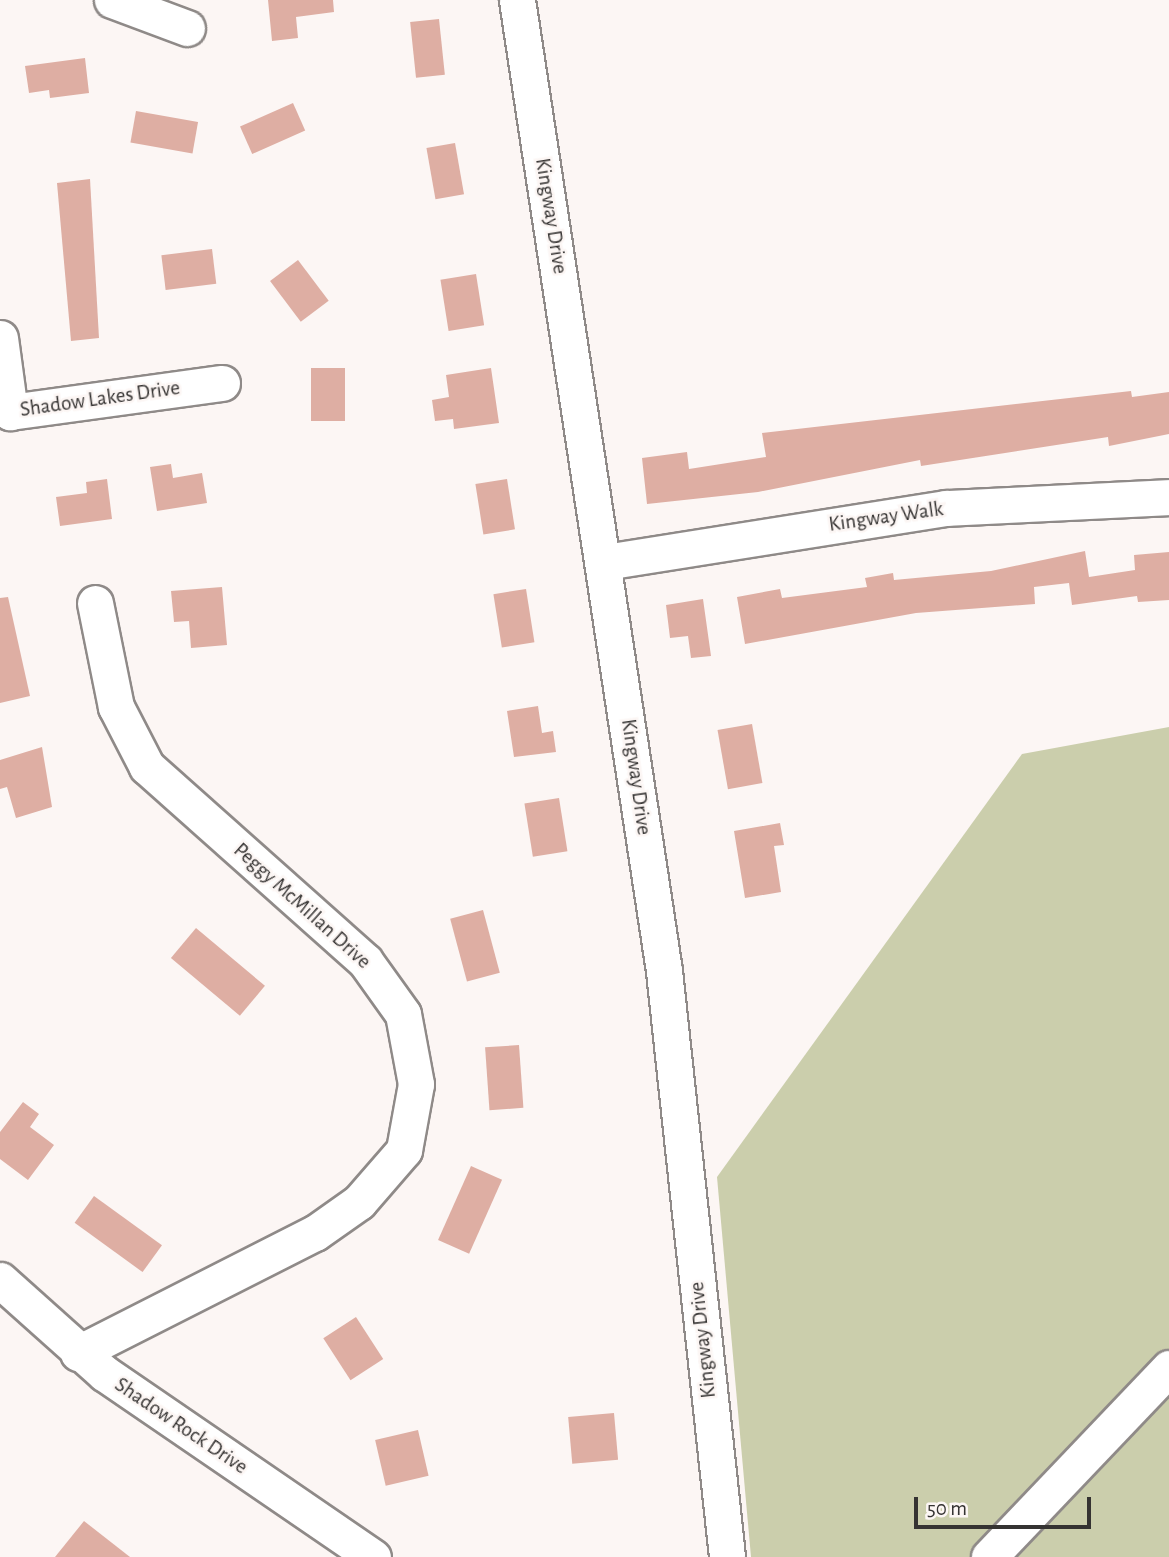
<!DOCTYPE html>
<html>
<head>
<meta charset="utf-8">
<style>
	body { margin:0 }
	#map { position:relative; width:1169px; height:1557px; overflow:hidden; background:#fcf6f4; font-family:"Alegreya Sans",sans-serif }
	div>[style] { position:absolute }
	.green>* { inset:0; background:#cbceac }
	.building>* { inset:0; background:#deaea3; transform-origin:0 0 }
	.roads { filter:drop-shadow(2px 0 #8f8a88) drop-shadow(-2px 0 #8f8a88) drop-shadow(0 2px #8f8a88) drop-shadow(0 -2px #8f8a88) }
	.minor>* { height:35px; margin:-17.5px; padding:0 17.5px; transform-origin:17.5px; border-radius:17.5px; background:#fff }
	span { translate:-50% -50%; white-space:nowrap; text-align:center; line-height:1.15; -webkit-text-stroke:5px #fcf6f4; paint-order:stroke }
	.street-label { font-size:21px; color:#353332 }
	.scale { position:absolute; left:914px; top:1497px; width:177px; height:32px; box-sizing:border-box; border:4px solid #353332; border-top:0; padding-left:9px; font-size:21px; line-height:24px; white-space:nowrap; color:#353332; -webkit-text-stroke:5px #fcf6f4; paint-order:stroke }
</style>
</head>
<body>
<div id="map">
	<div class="green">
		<div style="clip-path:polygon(1169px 727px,1169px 1557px,751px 1557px,717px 1177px,1022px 754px)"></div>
	</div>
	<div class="building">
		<div style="clip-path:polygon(268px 0,333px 0,334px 12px,296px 17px,298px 38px,272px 41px)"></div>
		<div style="left:439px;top:19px;width:56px;height:29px;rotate:84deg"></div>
		<div style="clip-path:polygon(85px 58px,89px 93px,50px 98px,49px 90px,29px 93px,25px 66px)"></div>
		<div style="left:293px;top:103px;width:30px;height:58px;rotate:66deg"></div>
		<div style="left:136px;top:111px;width:63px;height:32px;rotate:10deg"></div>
		<div style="left:455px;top:143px;width:52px;height:29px;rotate:80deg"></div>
		<div style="clip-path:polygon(90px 179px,99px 338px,71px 341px,57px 183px)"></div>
		<div style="left:212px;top:249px;width:35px;height:51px;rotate:83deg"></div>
		<div style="left:298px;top:260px;width:51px;height:35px;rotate:53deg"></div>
		<div style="left:476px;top:274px;width:52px;height:36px;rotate:81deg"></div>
		<div style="left:311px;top:368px;width:34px;height:53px"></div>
		<div style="clip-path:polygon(491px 368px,499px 423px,454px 429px,453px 419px,435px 421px,432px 400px,449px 397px,446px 375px)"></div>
		<div style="clip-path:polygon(1131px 391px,1132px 397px,1169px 392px,1169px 434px,1109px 446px,1108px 437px,921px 466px,920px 460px,758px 492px,647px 504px,642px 458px,687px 452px,689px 469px,766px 457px,762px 433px)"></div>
		<div style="clip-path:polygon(171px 464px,173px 478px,202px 473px,207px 503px,157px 511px,150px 467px)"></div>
		<div style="clip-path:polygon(107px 479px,112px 519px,60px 526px,56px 497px,87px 493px,86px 482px)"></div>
		<div style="left:507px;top:479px;width:51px;height:32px;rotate:81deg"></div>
		<div style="clip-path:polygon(1085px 551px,1089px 577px,1135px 570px,1134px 555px,1169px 552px,1169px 600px,1138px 602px,1137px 596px,1072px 605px,1069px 583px,1034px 587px,1035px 604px,916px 613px,745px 644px,737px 597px,780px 589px,782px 598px,867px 587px,865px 578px,893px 573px,894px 580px,991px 571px)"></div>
		<div style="clip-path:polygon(222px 587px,227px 645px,191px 648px,189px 621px,174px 622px,171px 591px)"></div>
		<div style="left:526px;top:589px;width:54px;height:33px;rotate:81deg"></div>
		<div style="clip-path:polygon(8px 597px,30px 696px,0 703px,0 598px)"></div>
		<div style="clip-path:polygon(703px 599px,711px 656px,691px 658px,688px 636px,670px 638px,666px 605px)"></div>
		<div style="clip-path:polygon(538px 706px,542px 733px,553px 731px,556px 752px,514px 757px,507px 711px)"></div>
		<div style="left:752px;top:724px;width:60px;height:35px;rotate:80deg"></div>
		<div style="clip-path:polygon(42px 747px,52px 807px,16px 818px,7px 787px,0 789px,0 760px)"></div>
		<div style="left:559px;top:798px;width:54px;height:35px;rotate:81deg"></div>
		<div style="clip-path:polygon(780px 823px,784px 845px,774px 846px,781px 892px,745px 898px,734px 831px)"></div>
		<div style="left:483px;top:910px;width:65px;height:34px;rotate:75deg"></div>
		<div style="left:196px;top:928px;width:90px;height:39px;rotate:40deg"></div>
		<div style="left:519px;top:1045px;width:63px;height:34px;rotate:86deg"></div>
		<div style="clip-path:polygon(23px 1102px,39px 1114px,30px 1127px,54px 1145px,28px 1180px,0 1159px,0 1132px)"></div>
		<div style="left:471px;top:1166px;width:34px;height:81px;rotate:24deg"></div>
		<div style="left:94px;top:1196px;width:84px;height:33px;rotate:36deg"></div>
		<div style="left:356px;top:1317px;width:50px;height:39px;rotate:57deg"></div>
		<div style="left:614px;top:1413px;width:47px;height:46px;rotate:85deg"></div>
		<div style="left:418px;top:1430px;width:47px;height:44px;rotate:77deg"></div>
		<div style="clip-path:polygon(84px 1521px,130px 1557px,55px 1557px)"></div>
	</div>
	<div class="roads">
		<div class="minor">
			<div style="left:112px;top:0;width:80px;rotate:20.5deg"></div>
			<div style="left:517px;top:0;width:982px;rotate:81.39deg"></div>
			<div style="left:664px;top:971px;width:589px;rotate:83.86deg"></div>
			<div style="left:0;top:338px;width:75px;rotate:82.3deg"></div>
			<div style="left:10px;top:412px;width:214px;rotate:-7.8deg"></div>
			<div style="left:605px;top:562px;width:345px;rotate:-9deg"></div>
			<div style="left:946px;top:508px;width:223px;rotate:-2.8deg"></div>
			<div style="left:0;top:1280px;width:140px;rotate:41.8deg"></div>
			<div style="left:104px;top:1373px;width:326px;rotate:34.4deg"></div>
			<div style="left:78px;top:1353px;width:266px;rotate:-26.9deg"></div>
			<div style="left:315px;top:1233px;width:54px;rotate:-35.2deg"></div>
			<div style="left:359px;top:1202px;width:69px;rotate:-49.1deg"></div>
			<div style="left:404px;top:1150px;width:67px;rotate:-79.7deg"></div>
			<div style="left:416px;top:1084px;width:71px;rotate:-100.5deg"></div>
			<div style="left:403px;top:1014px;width:65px;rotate:-125.6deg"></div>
			<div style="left:365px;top:961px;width:292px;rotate:-138.3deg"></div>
			<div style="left:147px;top:767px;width:68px;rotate:-117.3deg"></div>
			<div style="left:116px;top:707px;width:106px;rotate:-101.4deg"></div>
			<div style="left:989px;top:1557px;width:261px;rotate:-46.4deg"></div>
		</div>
	</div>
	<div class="street-label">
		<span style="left:551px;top:216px;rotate:81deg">Kingway Drive</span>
		<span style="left:100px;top:399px;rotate:-8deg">Shadow Lakes Drive</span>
		<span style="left:886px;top:517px;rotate:-8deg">Kingway Walk</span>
		<span style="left:636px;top:777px;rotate:82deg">Kingway Drive</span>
		<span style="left:302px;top:906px;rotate:42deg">Peggy McMillan Drive</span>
		<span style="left:703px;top:1340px;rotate:-96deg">Kingway Drive</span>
		<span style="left:181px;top:1426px;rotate:34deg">Shadow Rock Drive</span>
	</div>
	<div class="scale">50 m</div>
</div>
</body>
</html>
